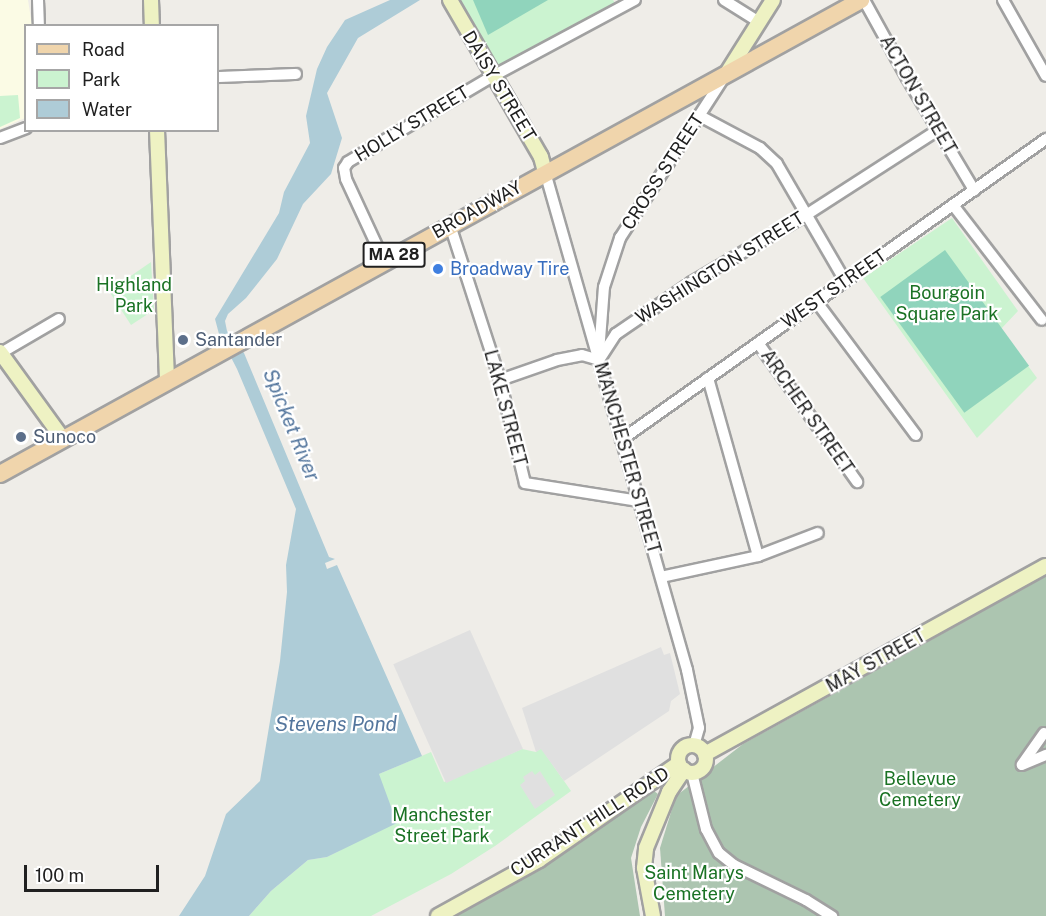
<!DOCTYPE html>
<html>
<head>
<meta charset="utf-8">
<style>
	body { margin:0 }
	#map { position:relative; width:1046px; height:916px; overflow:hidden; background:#efede8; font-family:"Public Sans",sans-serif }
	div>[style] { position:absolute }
	.education>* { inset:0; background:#fbfbe5 }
	.cemetery>* { inset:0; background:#acc5b0 }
	.park>* { inset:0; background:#cbf3d0 }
	.pitch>* { inset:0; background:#90d4bc; transform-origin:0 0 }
	.parking>* { inset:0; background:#e0e0e0; transform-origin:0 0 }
	.water>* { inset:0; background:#aeccd7 }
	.roads { filter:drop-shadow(2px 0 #a1a1a1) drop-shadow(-2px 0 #a1a1a1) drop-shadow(0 2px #a1a1a1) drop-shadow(0 -2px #a1a1a1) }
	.street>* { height:10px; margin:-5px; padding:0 5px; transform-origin:5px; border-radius:5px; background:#fff }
	.secondary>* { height:14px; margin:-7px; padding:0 7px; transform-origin:7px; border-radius:7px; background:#eef2c3 }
	.secondary>.ring { margin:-7px; padding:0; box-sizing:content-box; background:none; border:14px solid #eef2c3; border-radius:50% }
	.primary>* { height:16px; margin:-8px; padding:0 8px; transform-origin:8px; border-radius:8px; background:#f0d5ac }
	.dots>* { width:16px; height:16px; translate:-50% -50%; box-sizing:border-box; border:3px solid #fff; border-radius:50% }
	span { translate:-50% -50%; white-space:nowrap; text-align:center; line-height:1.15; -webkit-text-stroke:4.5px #fff; paint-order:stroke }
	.shield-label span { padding:2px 4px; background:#fff; border:2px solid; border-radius:4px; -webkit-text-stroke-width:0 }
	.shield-label { font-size:16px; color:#202020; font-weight:700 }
	.street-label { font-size:18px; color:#202020 }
	.shop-label { font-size:18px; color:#366cbe }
	.left { translate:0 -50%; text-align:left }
	.park-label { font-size:18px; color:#1a7224 }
	.service-label { font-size:18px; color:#4e5e75 }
	.water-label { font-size:20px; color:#54769d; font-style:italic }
	.legend { position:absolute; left:24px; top:24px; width:195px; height:108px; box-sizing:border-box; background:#fff; border:2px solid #a6a6a6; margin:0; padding:8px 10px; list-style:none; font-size:18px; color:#202020 }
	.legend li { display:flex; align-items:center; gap:12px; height:30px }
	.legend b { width:30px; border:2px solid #a6a6a6 }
	.scale { position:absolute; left:24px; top:865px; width:135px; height:27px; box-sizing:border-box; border:3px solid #202020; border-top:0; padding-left:8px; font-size:18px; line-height:21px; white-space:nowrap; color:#202020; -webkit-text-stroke:4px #fff; paint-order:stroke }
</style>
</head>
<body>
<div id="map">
	<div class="education">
		<div style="clip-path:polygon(0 0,28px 0,32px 25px,26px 26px,25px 118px,0 129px)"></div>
	</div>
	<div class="cemetery">
		<div style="clip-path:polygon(1046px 576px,1046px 916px,665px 916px,660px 848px,676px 796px,743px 744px)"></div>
		<div style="clip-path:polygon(654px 791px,658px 794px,641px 827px,631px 858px,640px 916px,456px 916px)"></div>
	</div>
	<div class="park">
		<div style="clip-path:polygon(460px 0,613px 0,615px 3px,498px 68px)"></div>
		<div style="clip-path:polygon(18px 95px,20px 118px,0 127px,0 96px)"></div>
		<div style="clip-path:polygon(952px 218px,1018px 311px,1001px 329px,1037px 378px,977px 438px,863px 278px)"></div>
		<div style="clip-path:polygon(151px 262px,154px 310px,131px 325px,109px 291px)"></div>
		<div style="clip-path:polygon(541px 748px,571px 791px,495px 846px,451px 874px,371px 916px,249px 916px,271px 891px,308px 860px,327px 857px,341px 850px,379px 774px,431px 752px,444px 782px,522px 749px,536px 752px)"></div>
	</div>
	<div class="pitch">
		<div style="clip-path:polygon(473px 0,548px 0,488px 35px)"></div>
		<div style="left:945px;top:250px;width:143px;height:80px;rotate:54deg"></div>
	</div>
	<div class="parking">
		<div style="left:470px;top:630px;width:130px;height:84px;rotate:66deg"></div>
		<div style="clip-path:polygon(661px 647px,664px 655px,670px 653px,680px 694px,671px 701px,669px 711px,564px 781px,541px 749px,536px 752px,522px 708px)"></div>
		<div style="clip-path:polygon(532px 771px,535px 775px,540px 771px,555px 795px,535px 809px,520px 785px,525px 781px,523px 777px)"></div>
	</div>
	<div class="water">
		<div style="clip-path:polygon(390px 0,420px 0,358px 38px,327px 93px,342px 138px,331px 174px,303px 204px,277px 259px,246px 298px,228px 314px,225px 321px,227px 331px,244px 353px,329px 557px,335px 559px,325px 563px,327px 569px,337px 565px,422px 756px,379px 774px,397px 823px,327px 857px,308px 860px,271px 891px,249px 916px,179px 916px,205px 876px,226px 814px,260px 781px,280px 661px,287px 592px,286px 565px,296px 509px,237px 369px,219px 334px,215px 319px,279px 213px,284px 192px,310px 143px,306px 116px,317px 69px,327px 47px,345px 20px)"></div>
	</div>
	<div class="roads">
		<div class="street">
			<div style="left:38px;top:0;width:26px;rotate:88deg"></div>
			<div style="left:724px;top:0;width:41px;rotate:32.2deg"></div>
			<div style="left:864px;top:0;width:89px;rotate:61.1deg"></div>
			<div style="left:907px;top:78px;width:131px;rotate:59.1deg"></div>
			<div style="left:1003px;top:0;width:87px;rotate:60.5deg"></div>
			<div style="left:218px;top:77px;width:78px;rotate:-2.2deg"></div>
			<div style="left:700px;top:116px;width:68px;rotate:28.1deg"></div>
			<div style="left:760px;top:148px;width:23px;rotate:43deg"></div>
			<div style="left:777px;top:164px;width:135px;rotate:59.8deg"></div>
			<div style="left:0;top:138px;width:28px;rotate:-21deg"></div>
			<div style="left:545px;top:172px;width:518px;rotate:74.08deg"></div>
			<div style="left:687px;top:670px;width:59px;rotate:78.3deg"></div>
			<div style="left:699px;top:728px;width:18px;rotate:106deg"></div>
			<div style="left:953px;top:205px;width:145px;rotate:52.3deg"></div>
			<div style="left:450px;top:225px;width:163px;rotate:72.1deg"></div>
			<div style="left:500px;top:380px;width:106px;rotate:76.4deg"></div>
			<div style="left:525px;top:483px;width:115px;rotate:9deg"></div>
			<div style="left:384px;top:261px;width:90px;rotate:-114.9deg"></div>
			<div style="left:346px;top:179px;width:11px;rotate:-100deg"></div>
			<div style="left:344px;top:168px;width:7px;rotate:-56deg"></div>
			<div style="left:348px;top:162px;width:169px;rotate:-30.7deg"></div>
			<div style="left:493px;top:76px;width:161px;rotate:-28.2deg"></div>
			<div style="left:816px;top:301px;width:167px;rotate:53.3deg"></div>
			<div style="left:758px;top:343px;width:171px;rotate:54.5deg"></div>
			<div style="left:1px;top:353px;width:67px;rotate:-30.4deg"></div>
			<div style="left:599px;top:353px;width:66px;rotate:-85.7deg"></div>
			<div style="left:604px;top:287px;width:52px;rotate:-71.9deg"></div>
			<div style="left:620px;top:238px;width:189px;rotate:-57.1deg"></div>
			<div style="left:599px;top:360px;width:31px;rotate:-57deg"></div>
			<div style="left:616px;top:334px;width:92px;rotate:-34.4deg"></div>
			<div style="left:692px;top:282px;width:132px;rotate:-30.4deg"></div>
			<div style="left:806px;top:215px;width:157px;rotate:-32.8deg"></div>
			<div style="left:708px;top:378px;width:185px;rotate:74.3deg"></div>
			<div style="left:500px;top:380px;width:60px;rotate:-19.3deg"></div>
			<div style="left:557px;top:360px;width:25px;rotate:-11deg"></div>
			<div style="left:582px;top:355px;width:18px;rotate:16deg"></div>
			<div style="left:621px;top:440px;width:521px;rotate:-35.31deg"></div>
			<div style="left:661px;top:577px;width:99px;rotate:-12.2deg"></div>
			<div style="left:758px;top:556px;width:64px;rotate:-21deg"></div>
			<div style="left:1044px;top:733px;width:39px;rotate:125deg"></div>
			<div style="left:1022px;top:765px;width:26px;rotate:-23deg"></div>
			<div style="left:692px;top:773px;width:58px;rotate:76deg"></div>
			<div style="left:706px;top:829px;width:27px;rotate:62deg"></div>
			<div style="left:719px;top:853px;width:19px;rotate:39deg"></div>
			<div style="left:734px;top:865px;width:80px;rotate:25.9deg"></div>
			<div style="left:806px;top:900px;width:31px;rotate:32deg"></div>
		</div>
		<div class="secondary">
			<div style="left:151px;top:0;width:26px;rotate:88deg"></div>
			<div style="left:450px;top:0;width:181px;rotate:59.9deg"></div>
			<div style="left:541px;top:157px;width:16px;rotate:75deg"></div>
			<div style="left:727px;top:73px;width:86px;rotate:-57.8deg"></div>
			<div style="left:157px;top:130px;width:251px;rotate:87.7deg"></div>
			<div style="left:0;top:352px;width:107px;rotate:54.1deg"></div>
			<div class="ring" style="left:678px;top:745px;width:14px;height:14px"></div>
			<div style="left:705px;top:754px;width:389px;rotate:-28.9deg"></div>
			<div style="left:438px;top:916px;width:115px;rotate:-29deg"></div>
			<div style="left:539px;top:860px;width:170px;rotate:-34.7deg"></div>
			<div style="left:653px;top:916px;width:49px;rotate:-100.6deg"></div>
			<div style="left:644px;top:868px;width:20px;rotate:-84deg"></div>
			<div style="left:646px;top:848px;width:61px;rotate:-67.7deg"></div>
			<div style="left:669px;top:792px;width:27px;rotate:-56deg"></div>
		</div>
		<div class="primary">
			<div style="left:0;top:474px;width:983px;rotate:-28.83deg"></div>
		</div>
	</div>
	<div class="dots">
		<div style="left:438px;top:269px;background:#3f7fe0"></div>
		<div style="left:183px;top:340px;background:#5c6f8a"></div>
		<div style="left:21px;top:437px;background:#5c6f8a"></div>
	</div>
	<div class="shield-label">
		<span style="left:394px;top:255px">MA 28</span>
	</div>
	<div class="street-label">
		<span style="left:499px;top:86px;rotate:59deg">DAISY STREET</span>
		<span style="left:918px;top:95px;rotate:60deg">ACTON STREET</span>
		<span style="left:412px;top:124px;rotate:-31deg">HOLLY STREET</span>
		<span style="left:663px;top:172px;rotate:-57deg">CROSS STREET</span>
		<span style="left:477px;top:210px;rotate:-29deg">BROADWAY</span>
		<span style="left:720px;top:268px;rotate:-32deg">WASHINGTON STREET</span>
		<span style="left:834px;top:289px;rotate:-35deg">WEST STREET</span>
		<span style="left:505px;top:408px;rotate:75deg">LAKE STREET</span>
		<span style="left:807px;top:412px;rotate:55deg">ARCHER STREET</span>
		<span style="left:627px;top:458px;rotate:74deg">MANCHESTER STREET</span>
		<span style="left:876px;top:661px;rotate:-29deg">MAY STREET</span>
		<span style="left:590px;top:822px;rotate:-33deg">CURRANT HILL ROAD</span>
	</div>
	<div class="shop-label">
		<span class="left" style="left:450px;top:269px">Broadway Tire</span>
	</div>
	<div class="park-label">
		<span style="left:134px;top:296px">Highland<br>Park</span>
		<span style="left:947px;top:304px">Bourgoin<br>Square Park</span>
		<span style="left:920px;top:790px">Bellevue<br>Cemetery</span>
		<span style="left:442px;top:826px">Manchester<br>Street Park</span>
		<span style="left:694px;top:884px">Saint Marys<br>Cemetery</span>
	</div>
	<div class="service-label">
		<span class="left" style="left:195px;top:340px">Santander</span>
		<span class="left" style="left:33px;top:437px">Sunoco</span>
	</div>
	<div class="water-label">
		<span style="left:291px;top:425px;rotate:68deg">Spicket River</span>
		<span style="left:336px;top:724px">Stevens Pond</span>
	</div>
	<ul class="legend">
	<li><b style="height:8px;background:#f0d5ac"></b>Road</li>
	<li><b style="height:16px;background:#cbf3d0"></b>Park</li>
	<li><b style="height:16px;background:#aeccd7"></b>Water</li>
	</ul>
	<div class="scale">100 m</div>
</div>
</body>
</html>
